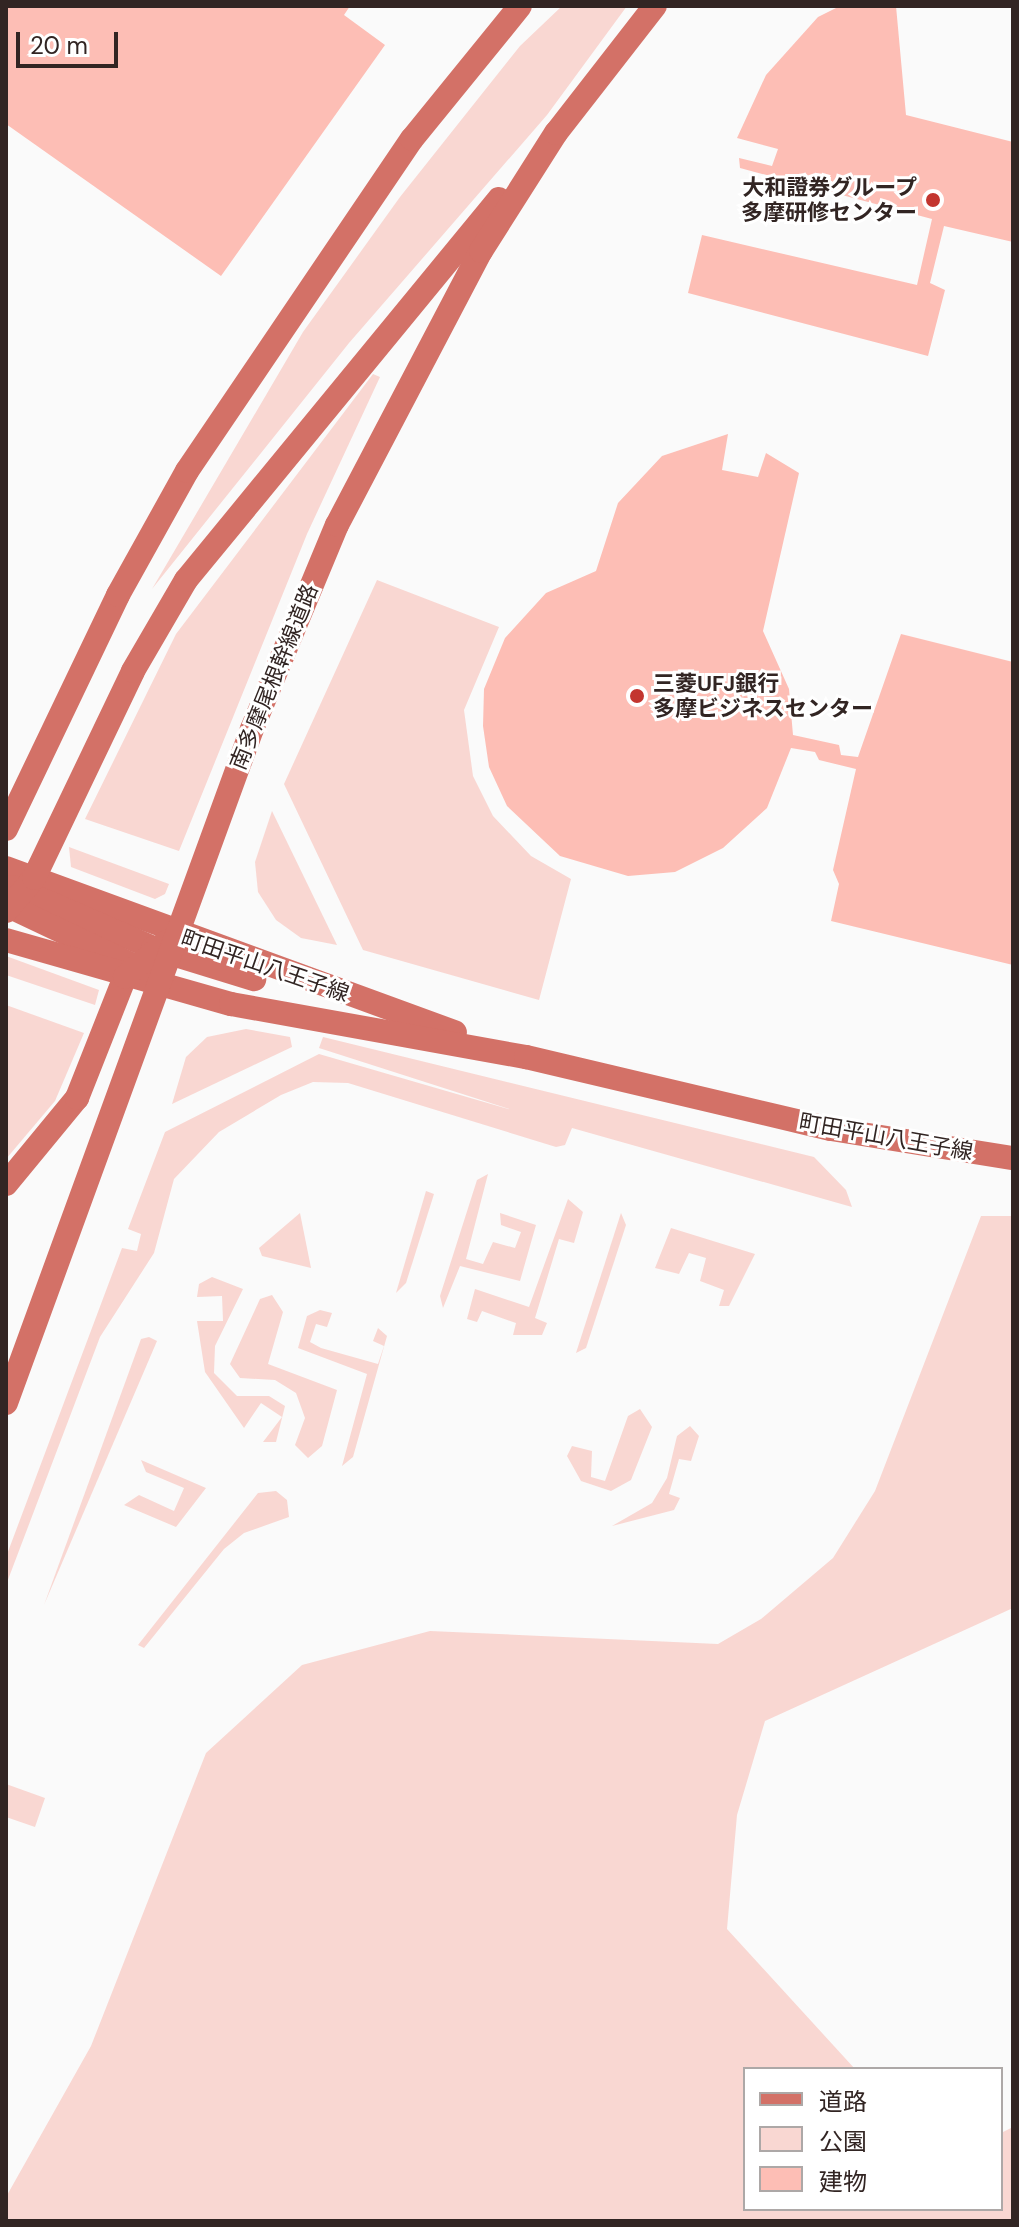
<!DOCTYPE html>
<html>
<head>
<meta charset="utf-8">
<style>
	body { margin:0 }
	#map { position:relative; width:1019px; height:2227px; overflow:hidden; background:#fafafa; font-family:"DM Sans","Noto Sans JP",sans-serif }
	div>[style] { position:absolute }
	.green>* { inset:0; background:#f9d7d2 }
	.building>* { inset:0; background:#fdbeb5 }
	.secondary>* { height:24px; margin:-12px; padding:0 12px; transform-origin:12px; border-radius:12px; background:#d37167 }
	.dots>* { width:22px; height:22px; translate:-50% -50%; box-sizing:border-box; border:4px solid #fff; border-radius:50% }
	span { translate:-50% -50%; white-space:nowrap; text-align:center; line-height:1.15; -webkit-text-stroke:6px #fff; paint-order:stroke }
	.poi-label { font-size:22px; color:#322523; font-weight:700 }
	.right { translate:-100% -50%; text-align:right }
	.left { translate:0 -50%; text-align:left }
	.street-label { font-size:22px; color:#322523 }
	.frame { position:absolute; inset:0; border:8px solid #322523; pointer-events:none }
	.legend { position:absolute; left:743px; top:2067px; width:260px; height:144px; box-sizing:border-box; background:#fff; border:2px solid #ada8a7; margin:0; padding:10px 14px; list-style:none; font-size:24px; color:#322523 }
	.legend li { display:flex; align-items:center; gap:16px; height:40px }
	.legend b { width:40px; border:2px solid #ada8a7 }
	.scale { position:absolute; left:16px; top:32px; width:102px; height:36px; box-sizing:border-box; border:4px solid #322523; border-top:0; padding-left:10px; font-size:24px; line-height:28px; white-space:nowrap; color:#322523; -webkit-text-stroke:6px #fff; paint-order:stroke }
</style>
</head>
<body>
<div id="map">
	<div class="green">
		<div style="clip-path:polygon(562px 6px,627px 6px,547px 115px,349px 343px,152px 589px,303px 332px,400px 197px,520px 46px)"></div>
		<div style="clip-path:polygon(373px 374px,380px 377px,307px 534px,179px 851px,85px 819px,176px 634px)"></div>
		<div style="clip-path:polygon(377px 580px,499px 627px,464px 710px,473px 776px,493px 816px,531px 856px,571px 879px,539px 1000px,363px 950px,284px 784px)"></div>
		<div style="clip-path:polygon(272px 811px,337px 945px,301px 938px,276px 920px,258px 892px,255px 862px)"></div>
		<div style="clip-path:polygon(69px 847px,169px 884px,165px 894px,155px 899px,71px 867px)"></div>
		<div style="clip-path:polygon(6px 956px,99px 990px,95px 1005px,6px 975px)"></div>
		<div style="clip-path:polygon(6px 1005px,84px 1033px,55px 1101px,6px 1159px)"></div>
		<div style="clip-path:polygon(246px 1029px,290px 1037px,292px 1047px,172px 1104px,186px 1057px,207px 1037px)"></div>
		<div style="clip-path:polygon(323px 1037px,814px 1157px,846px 1190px,852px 1207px,572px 1128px,565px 1145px,556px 1147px,348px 1083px,313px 1082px,281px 1095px,219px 1132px,174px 1179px,154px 1253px,100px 1337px,6px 1585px,6px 1557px,122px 1248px,137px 1251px,141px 1234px,128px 1229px,165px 1132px,319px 1054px,512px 1110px,319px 1048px)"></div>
		<div style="clip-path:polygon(488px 1174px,466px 1259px,483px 1264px,493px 1242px,515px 1248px,521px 1232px,501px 1225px,500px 1213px,536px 1225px,520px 1281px,460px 1266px,443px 1308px,440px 1296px,477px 1180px)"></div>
		<div style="clip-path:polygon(426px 1191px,434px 1194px,406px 1283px,396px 1293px)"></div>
		<div style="clip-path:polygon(568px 1199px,583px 1212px,574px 1243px,559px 1239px,535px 1318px,547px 1323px,542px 1335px,513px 1335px,516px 1323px,482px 1311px,477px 1322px,467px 1319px,475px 1289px,529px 1307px)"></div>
		<div style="clip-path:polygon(300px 1213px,311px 1268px,262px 1256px,259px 1248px)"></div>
		<div style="clip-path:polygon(621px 1213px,626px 1225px,586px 1348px,576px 1353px)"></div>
		<div style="clip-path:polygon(981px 1216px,1013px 1216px,1013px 1608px,765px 1721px,737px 1815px,727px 1929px,855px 2069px,745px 2069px,745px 2209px,1001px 2209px,1001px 2133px,1013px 2127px,1013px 2221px,6px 2221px,6px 2197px,91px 2046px,206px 1753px,302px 1665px,430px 1631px,718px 1644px,761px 1619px,833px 1558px,875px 1491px)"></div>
		<div style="clip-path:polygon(671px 1228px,755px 1254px,729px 1306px,719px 1306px,724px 1290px,700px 1281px,706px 1258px,689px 1253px,679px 1274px,655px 1268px)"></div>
		<div style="clip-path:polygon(212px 1277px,243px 1289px,215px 1346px,214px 1373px,237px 1396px,269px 1396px,285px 1406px,276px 1442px,263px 1442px,282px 1417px,261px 1403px,244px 1428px,205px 1372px,197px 1321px,223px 1321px,222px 1296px,197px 1297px,199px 1284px)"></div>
		<div style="clip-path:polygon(272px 1295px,283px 1312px,268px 1364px,337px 1390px,322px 1446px,308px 1458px,295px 1445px,305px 1418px,296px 1393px,275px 1380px,240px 1378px,230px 1364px,260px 1299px)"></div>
		<div style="clip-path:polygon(320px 1310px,332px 1313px,327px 1327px,316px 1324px,310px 1342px,321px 1348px,378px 1364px,384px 1346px,373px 1341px,378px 1328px,387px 1336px,353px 1457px,342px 1466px,367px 1374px,298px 1348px,307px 1316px)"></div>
		<div style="clip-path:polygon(149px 1337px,157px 1341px,44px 1605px,141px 1339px)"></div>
		<div style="clip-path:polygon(640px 1409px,652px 1427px,631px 1480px,611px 1491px,581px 1481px,567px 1456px,572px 1446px,592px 1451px,591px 1477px,605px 1481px,628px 1416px)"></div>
		<div style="clip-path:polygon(690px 1426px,699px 1436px,691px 1461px,679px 1459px,669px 1494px,680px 1498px,674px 1510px,612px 1526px,652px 1503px,667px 1478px,677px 1436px)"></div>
		<div style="clip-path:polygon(141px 1460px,206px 1488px,176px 1527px,124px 1505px,139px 1495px,174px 1511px,184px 1488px,146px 1472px)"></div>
		<div style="clip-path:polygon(276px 1491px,287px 1500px,289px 1517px,244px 1533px,224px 1549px,144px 1648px,138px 1645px,258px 1493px)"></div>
		<div style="clip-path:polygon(6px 1784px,45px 1798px,35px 1827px,6px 1817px)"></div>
	</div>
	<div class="building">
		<div style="clip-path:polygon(6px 6px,350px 6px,344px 15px,385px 45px,221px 276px,6px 124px)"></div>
		<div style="clip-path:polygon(840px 6px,896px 6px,906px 115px,1013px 142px,1013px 242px,944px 226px,930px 283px,945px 290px,928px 356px,688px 293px,702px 235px,917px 285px,932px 219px,740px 168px,739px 158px,772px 166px,778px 149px,737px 138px,766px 75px,818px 17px)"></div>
		<div style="clip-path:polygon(728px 434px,722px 470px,758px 477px,766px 453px,799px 473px,763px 631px,789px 689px,793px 735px,839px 745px,841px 755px,858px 757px,901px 634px,1013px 662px,1013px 965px,831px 921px,839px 884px,833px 870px,856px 769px,819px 760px,815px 752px,791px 748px,767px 808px,723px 848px,675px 872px,628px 876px,560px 856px,507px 806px,489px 767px,483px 726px,484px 689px,505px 638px,546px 593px,596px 571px,618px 503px,662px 456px)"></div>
	</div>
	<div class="secondary">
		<div style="left:6px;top:829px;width:259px;rotate:-64.4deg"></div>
		<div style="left:118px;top:595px;width:142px;rotate:-60.9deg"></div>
		<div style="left:187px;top:471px;width:401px;rotate:-55.9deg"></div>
		<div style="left:412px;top:139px;width:171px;rotate:-50.9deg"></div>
		<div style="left:6px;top:868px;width:478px;rotate:20.1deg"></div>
		<div style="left:13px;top:887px;width:153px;rotate:23.5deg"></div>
		<div style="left:153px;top:948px;width:106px;rotate:17.1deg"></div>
		<div style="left:6px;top:905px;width:157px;rotate:25.3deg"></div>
		<div style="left:6px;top:911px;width:43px;rotate:-49.7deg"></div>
		<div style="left:34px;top:878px;width:229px;rotate:-64.4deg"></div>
		<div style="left:133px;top:671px;width:105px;rotate:-59.8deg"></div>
		<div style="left:186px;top:580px;width:493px;rotate:-50.6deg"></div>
		<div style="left:6px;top:940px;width:234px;rotate:15.9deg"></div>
		<div style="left:231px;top:1004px;width:300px;rotate:10.2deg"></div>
		<div style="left:526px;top:1057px;width:313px;rotate:13.3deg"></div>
		<div style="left:831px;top:1129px;width:184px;rotate:9.1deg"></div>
		<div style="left:6px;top:1184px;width:112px;rotate:-50.5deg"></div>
		<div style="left:77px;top:1098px;width:130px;rotate:-68.4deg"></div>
		<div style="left:125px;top:977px;width:54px;rotate:-40.5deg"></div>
		<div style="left:6px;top:1403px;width:717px;rotate:-69.95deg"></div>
		<div style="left:252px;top:729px;width:221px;rotate:-67.4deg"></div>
		<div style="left:337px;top:525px;width:310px;rotate:-62.3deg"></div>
		<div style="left:481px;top:251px;width:140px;rotate:-57.6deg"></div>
		<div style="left:556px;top:133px;width:161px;rotate:-52.1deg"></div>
	</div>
	<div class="dots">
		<div style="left:933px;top:200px;background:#c3352f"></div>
		<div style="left:637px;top:696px;background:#c3352f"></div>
	</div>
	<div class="poi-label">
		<span class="right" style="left:917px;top:200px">大和證券グループ<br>多摩研修センター</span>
		<span class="left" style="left:653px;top:696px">三菱UFJ銀行<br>多摩ビジネスセンター</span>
	</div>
	<div class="street-label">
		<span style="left:274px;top:677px;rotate:-68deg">南多摩尾根幹線道路</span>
		<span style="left:265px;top:966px;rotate:19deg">町田平山八王子線</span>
		<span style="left:886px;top:1137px;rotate:10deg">町田平山八王子線</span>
	</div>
	<div class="frame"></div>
	<ul class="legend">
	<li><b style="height:10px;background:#d37167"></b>道路</li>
	<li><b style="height:22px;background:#f9d7d2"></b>公園</li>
	<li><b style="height:22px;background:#fdbeb5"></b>建物</li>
	</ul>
	<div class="scale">20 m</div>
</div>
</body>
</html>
